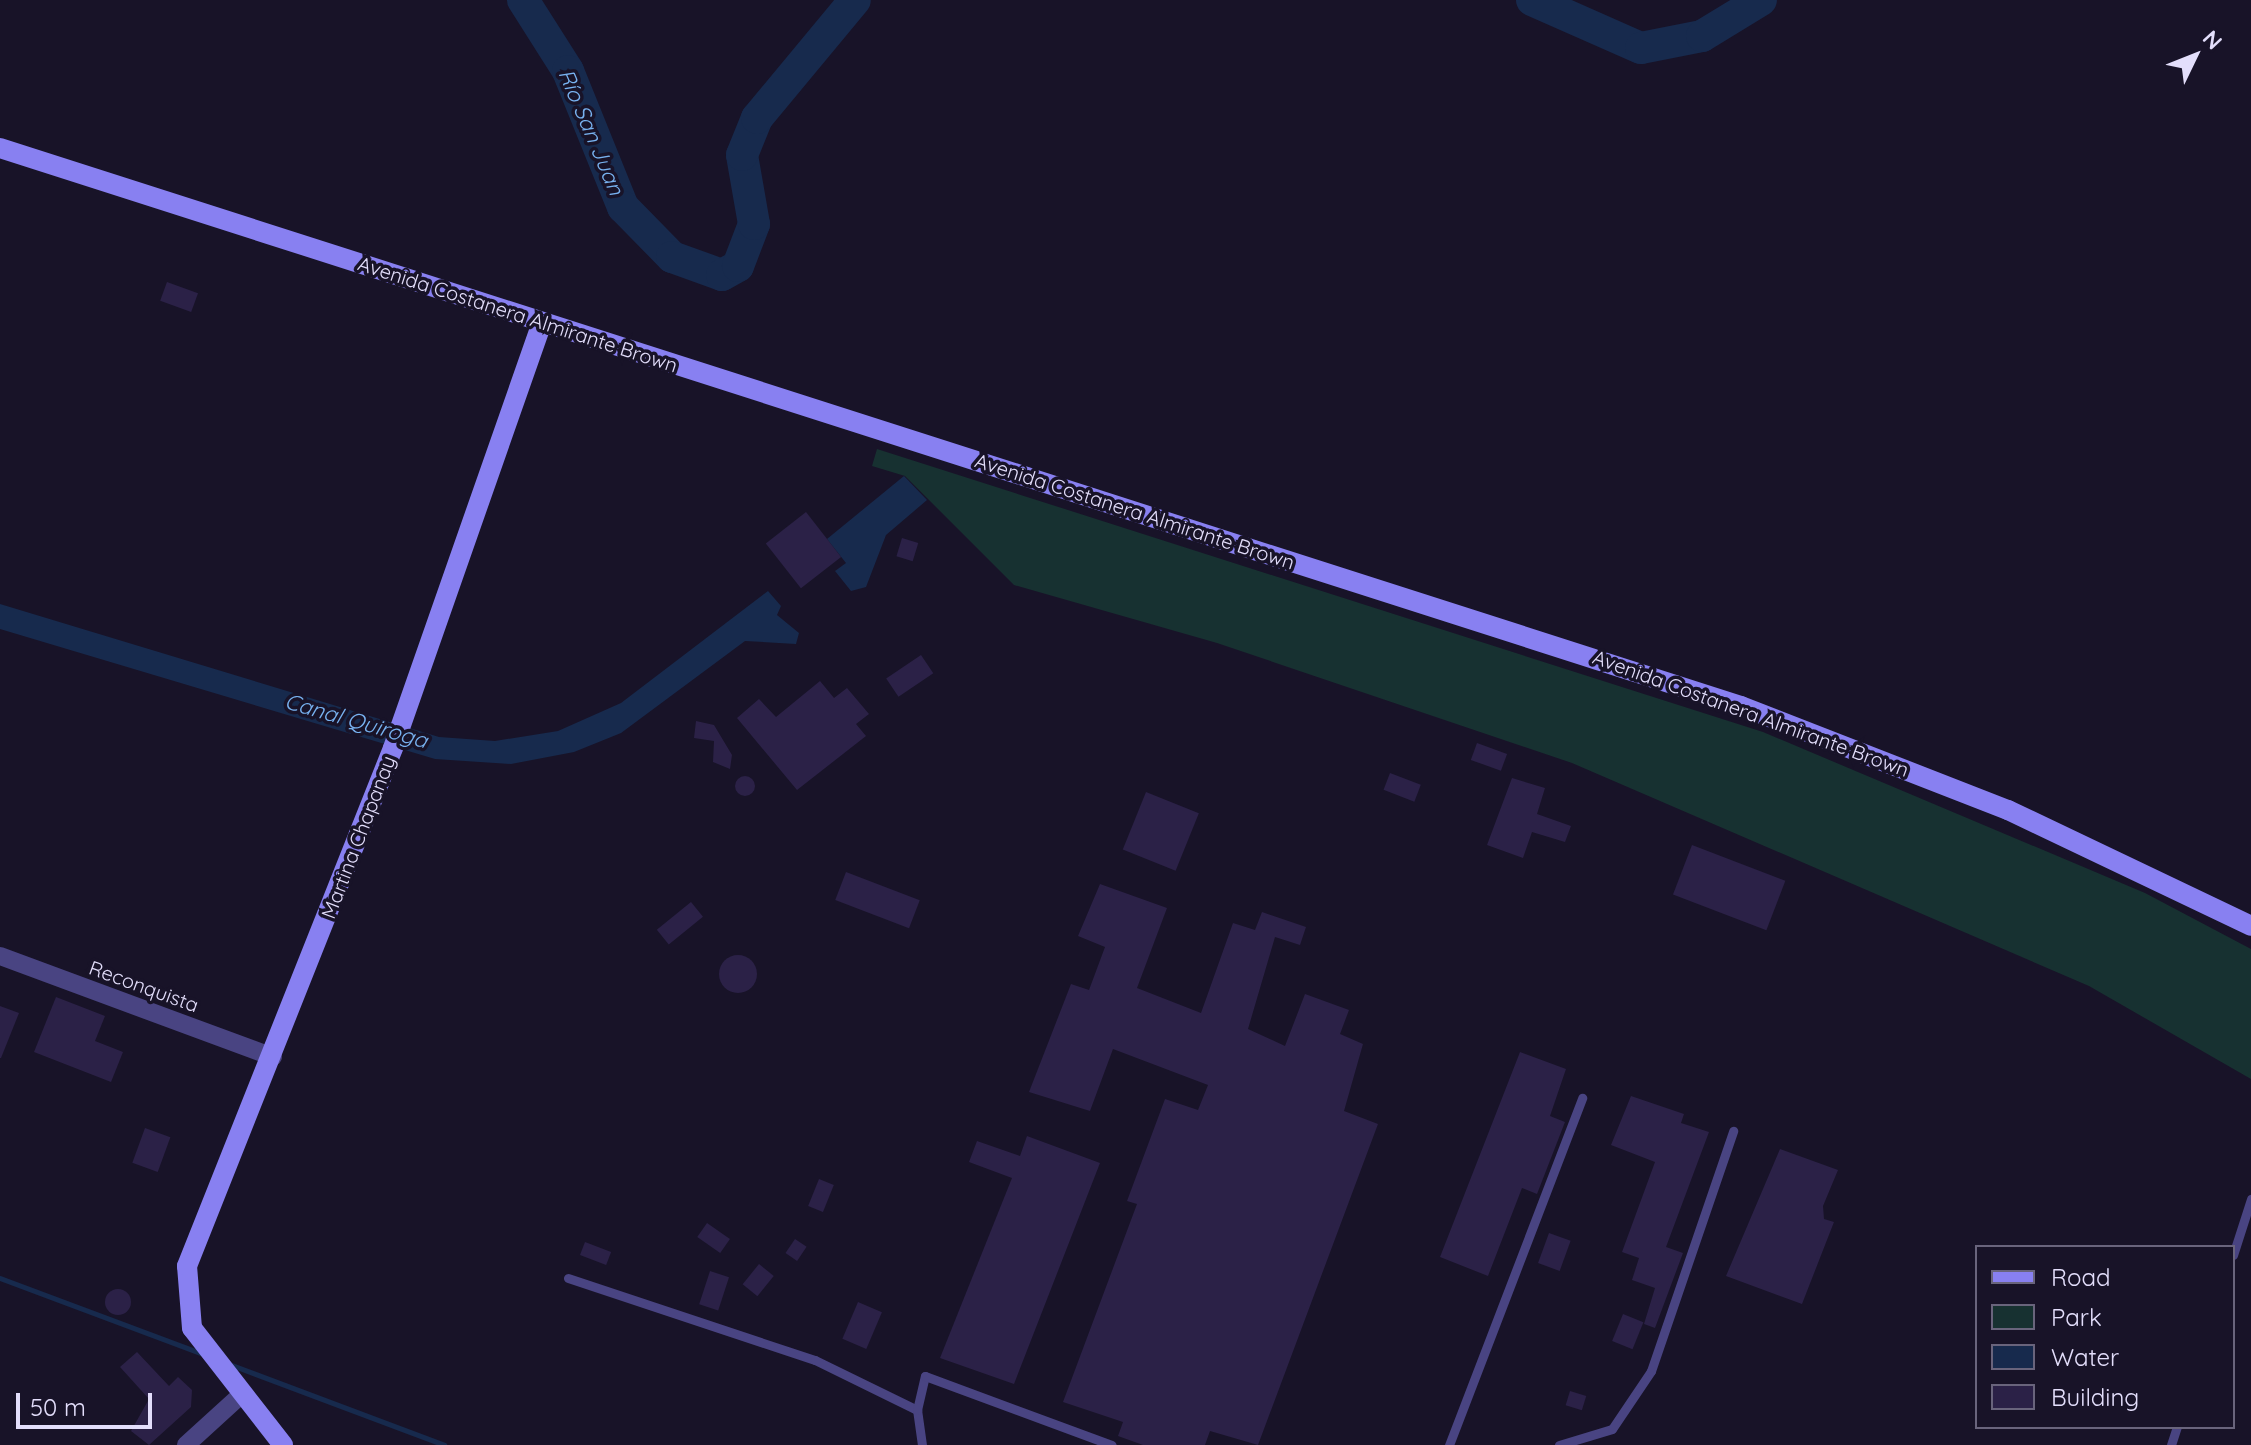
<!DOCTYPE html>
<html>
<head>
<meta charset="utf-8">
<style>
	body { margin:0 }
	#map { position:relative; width:2251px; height:1445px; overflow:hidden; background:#181328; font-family:Quicksand,sans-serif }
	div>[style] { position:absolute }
	.green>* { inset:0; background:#173131 }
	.water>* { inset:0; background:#172a4d }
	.stream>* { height:5px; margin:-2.5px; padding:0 2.5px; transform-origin:2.5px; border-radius:2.5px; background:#172a4d }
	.river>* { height:32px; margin:-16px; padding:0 16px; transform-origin:16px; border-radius:16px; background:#172a4d }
	.building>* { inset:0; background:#2b2147; transform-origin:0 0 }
	.round { border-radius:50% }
	.service>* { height:9px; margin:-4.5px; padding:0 4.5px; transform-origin:4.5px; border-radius:4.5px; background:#494482 }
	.minor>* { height:18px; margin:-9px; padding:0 9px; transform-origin:9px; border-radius:9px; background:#494482 }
	.secondary>* { height:20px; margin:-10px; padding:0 10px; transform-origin:10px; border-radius:10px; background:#8880f1 }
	span { translate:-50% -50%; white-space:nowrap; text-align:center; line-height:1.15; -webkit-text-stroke:7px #181328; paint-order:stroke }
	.street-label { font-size:20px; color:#e3defb }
	.water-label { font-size:22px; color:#78b2f0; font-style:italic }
	.legend { position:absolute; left:1975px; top:1245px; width:260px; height:184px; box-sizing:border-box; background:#181328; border:2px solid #69647c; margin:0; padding:10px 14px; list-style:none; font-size:24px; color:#e3defb }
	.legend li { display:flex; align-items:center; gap:16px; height:40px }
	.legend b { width:40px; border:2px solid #69647c }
	.north { position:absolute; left:2155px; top:16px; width:80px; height:80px; -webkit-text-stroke:6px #181328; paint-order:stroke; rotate:47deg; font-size:22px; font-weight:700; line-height:32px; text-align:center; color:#e3defb }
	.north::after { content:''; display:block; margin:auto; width:28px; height:36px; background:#e3defb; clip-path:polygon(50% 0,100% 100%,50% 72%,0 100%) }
	.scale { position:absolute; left:16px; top:1393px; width:136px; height:36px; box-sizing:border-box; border:4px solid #e3defb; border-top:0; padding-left:10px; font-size:24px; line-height:28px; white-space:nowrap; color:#e3defb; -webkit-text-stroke:6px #181328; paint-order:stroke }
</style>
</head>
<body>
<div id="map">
	<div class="green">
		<div style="clip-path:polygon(877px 449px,1763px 732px,2145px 893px,2251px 949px,2251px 1079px,2089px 986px,1572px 763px,1217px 643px,1014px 585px,905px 476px,872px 466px)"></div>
	</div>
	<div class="water">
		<div style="clip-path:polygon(904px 476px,927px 500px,886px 535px,866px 587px,851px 591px,835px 571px,846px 563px,827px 539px)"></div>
		<div style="clip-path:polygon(768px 591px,781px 606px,777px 615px,799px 633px,796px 644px,745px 641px,621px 733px,574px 752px,511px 764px,435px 759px,0 629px,0 604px,439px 737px,495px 741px,558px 731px,621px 703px)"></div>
	</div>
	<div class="stream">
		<div style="left:0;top:1278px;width:215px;rotate:20.5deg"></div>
		<div style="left:229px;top:1364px;width:230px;rotate:20.6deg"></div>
	</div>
	<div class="river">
		<div style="left:523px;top:0;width:84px;rotate:57.6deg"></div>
		<div style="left:568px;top:71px;width:147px;rotate:68deg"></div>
		<div style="left:623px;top:207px;width:70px;rotate:45.6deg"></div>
		<div style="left:672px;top:257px;width:53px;rotate:19.8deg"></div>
		<div style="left:722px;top:275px;width:18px;rotate:-29deg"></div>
		<div style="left:738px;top:266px;width:45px;rotate:-69.1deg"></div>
		<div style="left:754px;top:224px;width:70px;rotate:-99.9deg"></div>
		<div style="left:742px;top:155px;width:40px;rotate:-68deg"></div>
		<div style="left:757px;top:118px;width:153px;rotate:-50.3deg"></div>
		<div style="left:1532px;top:0;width:119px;rotate:23.8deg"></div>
		<div style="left:1641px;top:48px;width:62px;rotate:-11.1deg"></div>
		<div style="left:1702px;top:36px;width:69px;rotate:-31.4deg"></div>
	</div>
	<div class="building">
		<div style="left:167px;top:282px;width:33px;height:20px;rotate:20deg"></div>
		<div style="left:806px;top:512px;width:57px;height:51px;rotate:52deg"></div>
		<div style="left:902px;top:538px;width:17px;height:19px;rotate:17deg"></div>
		<div style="left:921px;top:655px;width:22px;height:42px;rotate:56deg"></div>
		<div style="clip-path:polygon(820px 681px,834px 698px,847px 688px,869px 714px,856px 724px,866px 736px,797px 790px,737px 718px,759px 699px,776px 717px)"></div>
		<div style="clip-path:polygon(696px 721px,714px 725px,732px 755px,730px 769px,713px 762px,714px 741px,694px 738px)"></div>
		<div style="left:1477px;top:743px;width:32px;height:18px;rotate:20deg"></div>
		<div style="left:1390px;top:773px;width:33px;height:18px;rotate:21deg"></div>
		<div class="round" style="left:735px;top:776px;width:20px;height:20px"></div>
		<div style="clip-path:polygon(1512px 778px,1545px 788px,1537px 814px,1571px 826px,1565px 842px,1532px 832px,1523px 858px,1487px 845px)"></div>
		<div style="left:1146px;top:792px;width:57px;height:62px;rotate:22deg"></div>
		<div style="left:1692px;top:845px;width:100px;height:53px;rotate:21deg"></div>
		<div style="left:846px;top:872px;width:79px;height:30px;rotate:21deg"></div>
		<div style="clip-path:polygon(1100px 884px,1167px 908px,1137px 988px,1201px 1013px,1233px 923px,1255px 930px,1262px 912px,1306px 927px,1300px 945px,1275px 937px,1248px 1029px,1285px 1046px,1305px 994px,1349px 1010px,1340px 1034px,1363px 1044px,1344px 1111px,1378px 1124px,1258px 1445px,1210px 1431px,1205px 1445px,1143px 1445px,1118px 1436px,1123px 1422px,1063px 1402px,1137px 1204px,1127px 1201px,1165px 1099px,1198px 1110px,1208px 1085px,1113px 1049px,1090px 1111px,1029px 1092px,1071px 984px,1089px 990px,1105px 947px,1078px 936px)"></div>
		<div style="left:691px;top:902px;width:19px;height:44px;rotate:51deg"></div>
		<div class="round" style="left:719px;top:955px;width:38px;height:38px"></div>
		<div style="clip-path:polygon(56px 997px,105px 1016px,95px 1041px,123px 1052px,111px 1082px,34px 1052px)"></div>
		<div style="clip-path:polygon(0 1006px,19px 1013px,1px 1058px,0 1058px)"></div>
		<div style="clip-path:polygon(1520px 1052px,1566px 1069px,1550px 1116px,1565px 1122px,1537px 1194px,1522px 1188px,1488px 1276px,1440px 1257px)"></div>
		<div style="clip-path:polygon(1631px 1096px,1684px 1114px,1681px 1123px,1709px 1132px,1666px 1247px,1683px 1253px,1655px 1328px,1644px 1324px,1655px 1288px,1632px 1280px,1639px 1258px,1622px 1252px,1655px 1162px,1611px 1145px)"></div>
		<div style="left:145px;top:1128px;width:27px;height:37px;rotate:20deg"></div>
		<div style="clip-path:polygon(1027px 1136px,1100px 1163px,1014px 1384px,940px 1358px,1012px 1178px,969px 1162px,977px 1141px,1020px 1156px)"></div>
		<div style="clip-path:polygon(1780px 1149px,1838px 1170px,1823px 1206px,1824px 1219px,1834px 1222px,1802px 1304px,1726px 1276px)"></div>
		<div style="left:819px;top:1179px;width:16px;height:29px;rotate:22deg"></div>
		<div style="left:707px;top:1223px;width:28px;height:17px;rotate:35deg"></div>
		<div style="left:1549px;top:1233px;width:23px;height:32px;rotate:20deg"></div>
		<div style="left:795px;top:1239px;width:14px;height:17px;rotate:34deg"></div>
		<div style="left:585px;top:1242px;width:28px;height:14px;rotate:21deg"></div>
		<div style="left:759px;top:1264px;width:19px;height:26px;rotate:39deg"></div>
		<div style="left:710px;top:1271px;width:20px;height:35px;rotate:18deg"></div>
		<div class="round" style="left:105px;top:1289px;width:26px;height:26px"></div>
		<div style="left:858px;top:1302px;width:26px;height:40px;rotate:23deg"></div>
		<div style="left:1623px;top:1314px;width:22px;height:29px;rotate:22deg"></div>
		<div style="clip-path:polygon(137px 1352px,169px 1386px,178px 1377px,192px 1390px,191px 1407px,149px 1445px,131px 1431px,149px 1399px,120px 1367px)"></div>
		<div style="left:1570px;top:1391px;width:17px;height:15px;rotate:17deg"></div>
	</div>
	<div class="service">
		<div style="left:2233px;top:1255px;width:59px;rotate:-72.2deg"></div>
		<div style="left:568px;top:1278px;width:260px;rotate:18.4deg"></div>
		<div style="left:815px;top:1360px;width:114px;rotate:26.1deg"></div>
		<div style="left:922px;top:1445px;width:35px;rotate:-98deg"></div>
		<div style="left:917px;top:1410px;width:35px;rotate:-77deg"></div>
		<div style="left:925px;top:1376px;width:199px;rotate:20.3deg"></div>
		<div style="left:1449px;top:1445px;width:372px;rotate:-69deg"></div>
		<div style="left:1559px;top:1445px;width:55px;rotate:-16.8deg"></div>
		<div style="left:1612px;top:1429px;width:70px;rotate:-56.1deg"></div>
		<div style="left:1651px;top:1371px;width:254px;rotate:-71.1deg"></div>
		<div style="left:2171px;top:1445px;width:19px;rotate:-72deg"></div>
	</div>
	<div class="minor">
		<div style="left:0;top:956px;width:291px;rotate:20.3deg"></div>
		<div style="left:186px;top:1445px;width:74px;rotate:-42.3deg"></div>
	</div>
	<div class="secondary">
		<div style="left:0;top:148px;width:1828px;rotate:17.77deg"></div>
		<div style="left:1741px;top:706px;width:287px;rotate:21.3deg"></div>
		<div style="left:2008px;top:810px;width:269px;rotate:25.5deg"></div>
		<div style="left:283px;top:1445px;width:148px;rotate:-127.9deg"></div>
		<div style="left:192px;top:1328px;width:62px;rotate:-94.6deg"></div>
		<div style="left:187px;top:1266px;width:557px;rotate:-68.31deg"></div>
		<div style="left:393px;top:748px;width:451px;rotate:-70.7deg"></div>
	</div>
	<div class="street-label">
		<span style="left:518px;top:314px;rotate:18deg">Avenida Costanera Almirante Brown</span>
		<span style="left:1135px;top:511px;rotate:18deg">Avenida Costanera Almirante Brown</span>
		<span style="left:1751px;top:713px;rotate:20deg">Avenida Costanera Almirante Brown</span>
		<span style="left:358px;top:837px;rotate:-69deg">Martina Chapanay</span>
		<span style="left:144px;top:986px;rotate:20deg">Reconquista</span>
	</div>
	<div class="water-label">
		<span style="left:591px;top:132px;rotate:67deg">Río San Juan</span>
		<span style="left:356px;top:721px;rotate:16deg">Canal Quiroga</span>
	</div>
	<ul class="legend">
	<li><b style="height:10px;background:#8880f1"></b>Road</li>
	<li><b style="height:22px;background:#173131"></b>Park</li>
	<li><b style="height:22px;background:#172a4d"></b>Water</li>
	<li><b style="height:22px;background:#2b2147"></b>Building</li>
	</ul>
	<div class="north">N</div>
	<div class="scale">50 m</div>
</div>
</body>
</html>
